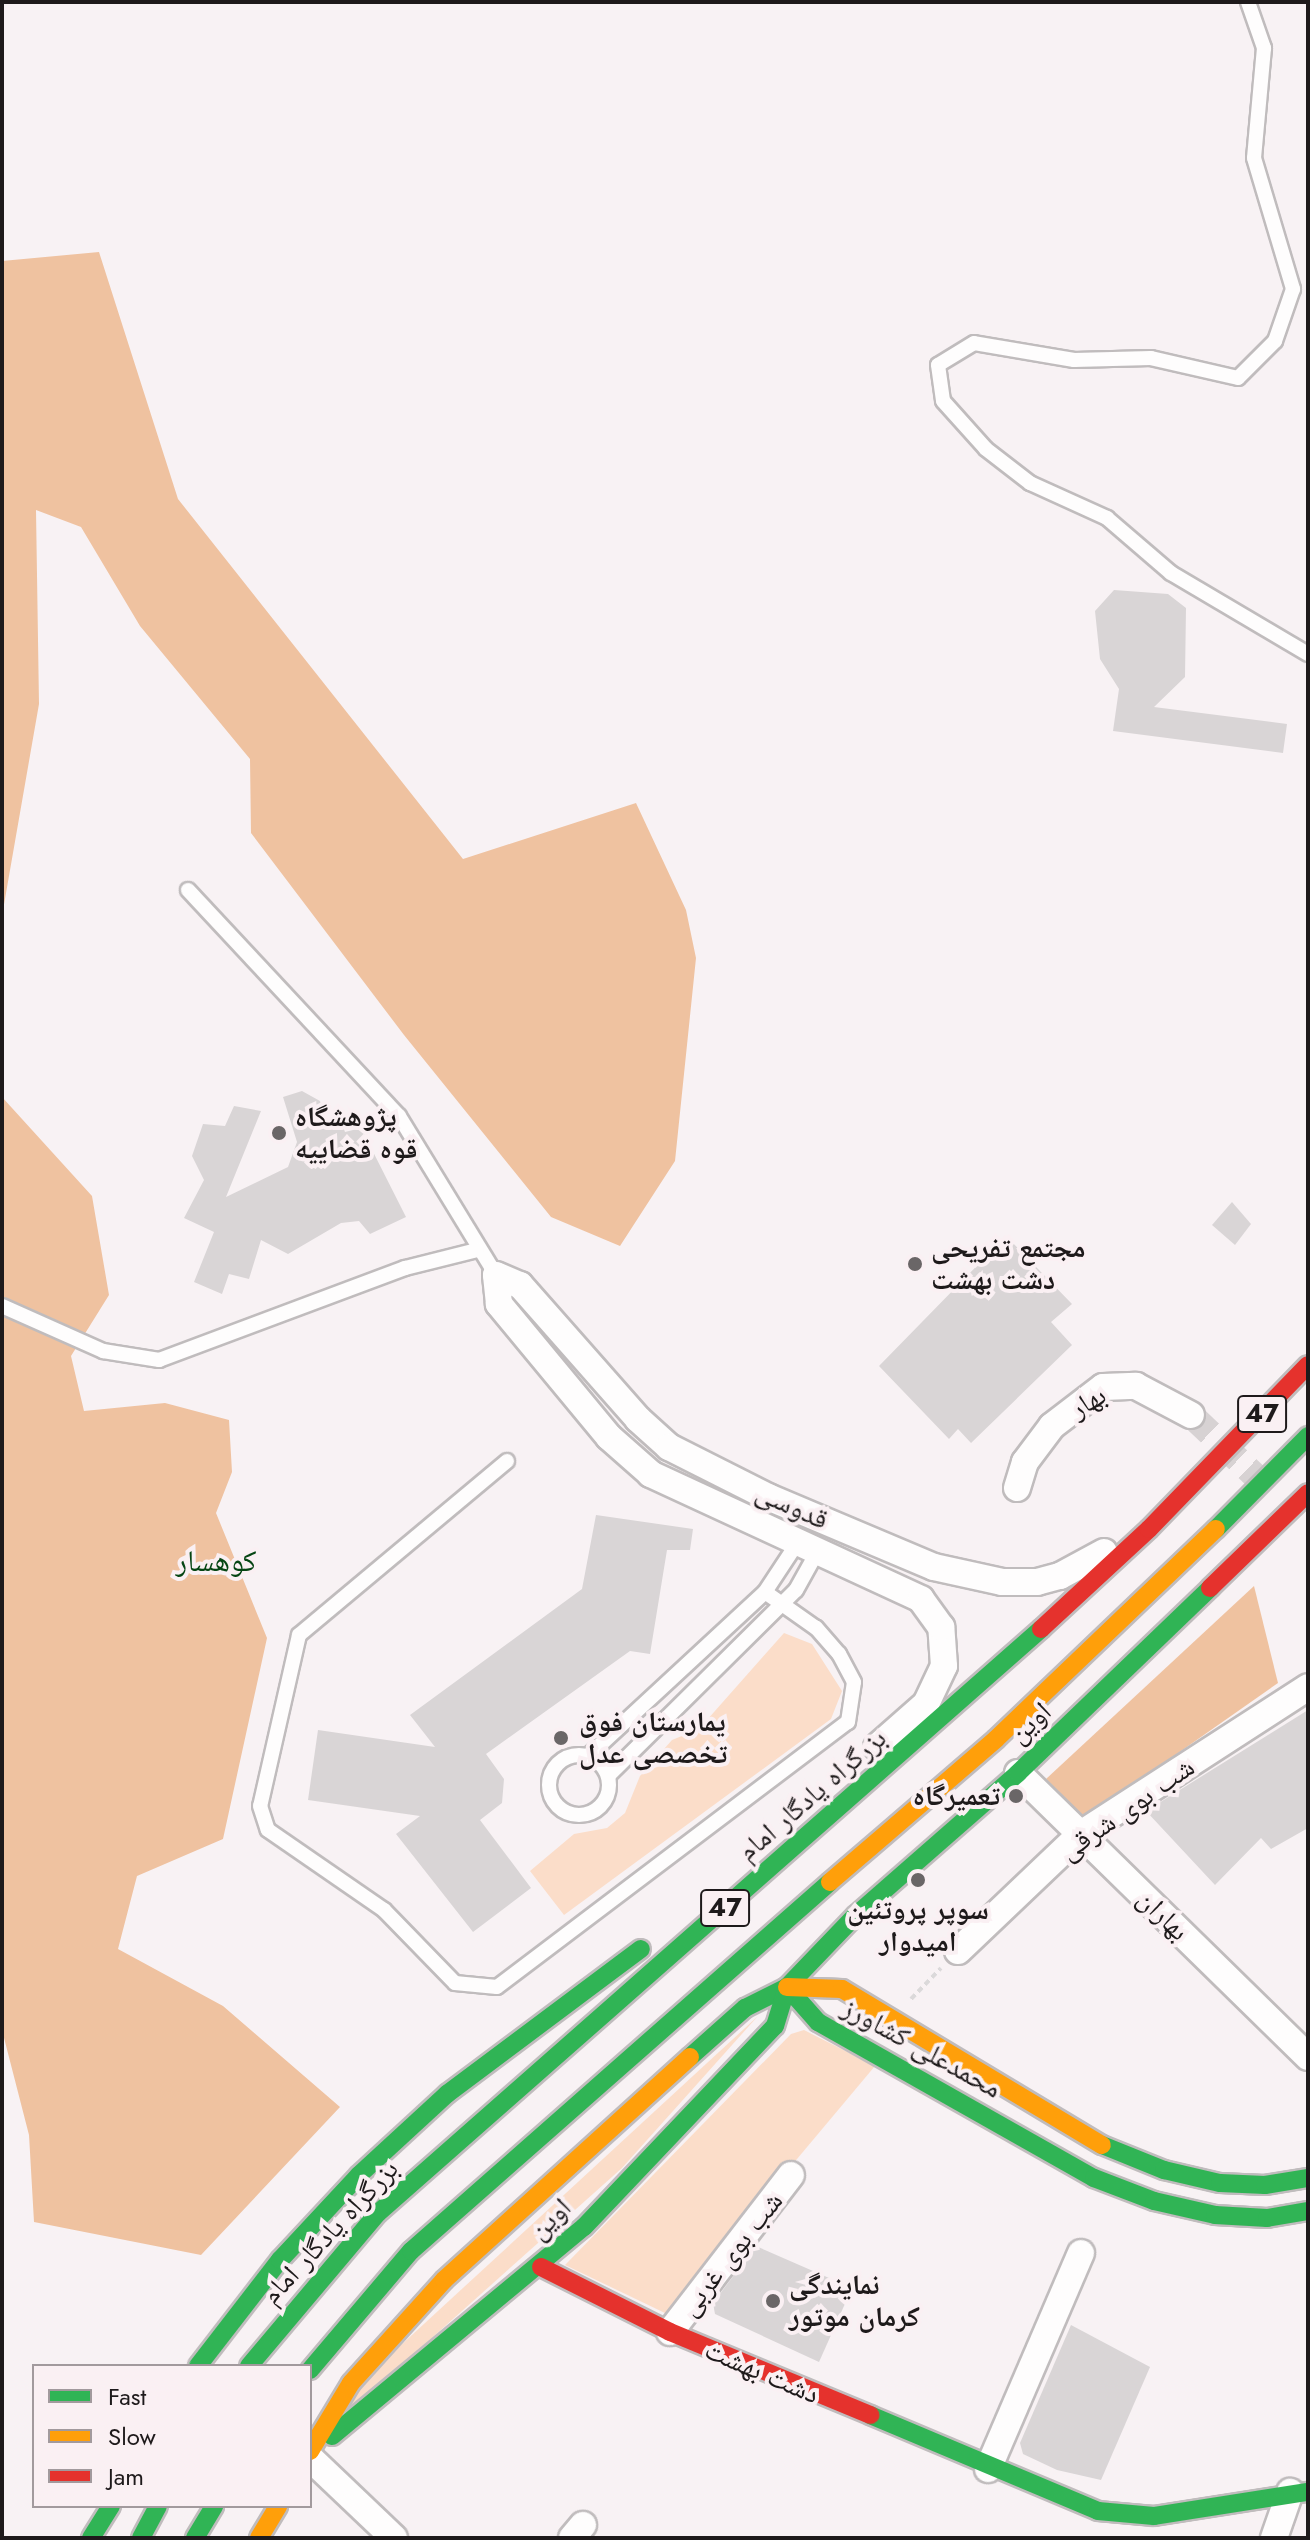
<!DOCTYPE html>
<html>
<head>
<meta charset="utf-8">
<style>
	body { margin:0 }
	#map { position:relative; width:1310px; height:2540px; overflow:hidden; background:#f8f2f4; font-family:Jost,"Noto Naskh Arabic",sans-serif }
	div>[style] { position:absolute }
	.green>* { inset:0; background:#fbddc9 }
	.forest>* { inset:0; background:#efc2a0 }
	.building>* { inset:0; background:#d9d5d6 }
	.street-tunnel>* { height:26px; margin-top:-13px; transform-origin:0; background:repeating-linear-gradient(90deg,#d7d2d3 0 26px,transparent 0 39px) }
	.path>* { height:4px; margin-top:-2px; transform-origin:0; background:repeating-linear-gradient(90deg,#dbd9da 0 6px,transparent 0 10px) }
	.roads { filter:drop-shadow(2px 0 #c0bcbd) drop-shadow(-2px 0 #c0bcbd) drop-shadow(0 2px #c0bcbd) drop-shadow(0 -2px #c0bcbd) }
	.lane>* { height:14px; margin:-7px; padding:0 7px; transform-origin:7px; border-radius:7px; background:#fefdfd }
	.lane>.ring { margin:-7px; padding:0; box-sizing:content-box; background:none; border:14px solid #fefdfd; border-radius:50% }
	.street>* { height:26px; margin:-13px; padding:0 13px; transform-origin:13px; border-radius:13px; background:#fefdfd }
	.fast>* { height:18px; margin:-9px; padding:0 9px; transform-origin:9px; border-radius:9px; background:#30b455 }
	.slow>* { height:18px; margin:-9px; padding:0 9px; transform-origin:9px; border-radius:9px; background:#ff9f0a }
	.jam>* { height:18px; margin:-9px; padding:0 9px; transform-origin:9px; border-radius:9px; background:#e5322d }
	.dots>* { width:22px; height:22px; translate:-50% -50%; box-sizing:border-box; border:4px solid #faf0f3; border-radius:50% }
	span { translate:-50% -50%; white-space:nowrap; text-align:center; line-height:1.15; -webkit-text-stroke:8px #faf0f3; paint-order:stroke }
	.shield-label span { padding:2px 6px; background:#faf0f3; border:2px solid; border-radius:6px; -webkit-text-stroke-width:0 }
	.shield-label { font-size:26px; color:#1e1a1b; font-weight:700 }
	.poi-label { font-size:28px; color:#1e1a1b; font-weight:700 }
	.left { translate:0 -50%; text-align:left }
	.right { translate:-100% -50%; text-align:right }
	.street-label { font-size:28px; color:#1e1a1b }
	.neighbourhood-label { font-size:30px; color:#064614 }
	.frame { position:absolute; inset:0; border:4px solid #1e1a1b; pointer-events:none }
	.legend { position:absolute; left:32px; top:2364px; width:280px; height:144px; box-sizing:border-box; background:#faf0f3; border:2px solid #a29a9d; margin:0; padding:10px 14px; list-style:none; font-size:24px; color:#1e1a1b }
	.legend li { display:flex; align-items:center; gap:16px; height:40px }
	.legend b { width:40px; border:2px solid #a29a9d }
</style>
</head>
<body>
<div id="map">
	<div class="green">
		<div style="clip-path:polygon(784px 1633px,812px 1644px,842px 1691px,831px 1719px,564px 1915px,530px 1871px,574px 1834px,607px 1828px,625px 1813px,640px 1776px,672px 1740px,699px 1729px)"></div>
		<div style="clip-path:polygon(758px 2016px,622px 2168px,331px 2428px,374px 2370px)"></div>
		<div style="clip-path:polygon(804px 2030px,875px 2066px,667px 2314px,565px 2265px,791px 2034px)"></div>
	</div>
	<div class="forest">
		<div style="clip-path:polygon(99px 252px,178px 499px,463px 859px,636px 803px,686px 910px,696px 958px,675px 1161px,620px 1246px,551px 1217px,404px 1035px,251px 833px,250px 759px,140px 626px,81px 527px,36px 510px,39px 704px,2px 916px,2px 261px)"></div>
		<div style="clip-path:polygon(2px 1097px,92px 1196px,109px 1295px,71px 1356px,84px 1411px,165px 1403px,229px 1420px,232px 1472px,216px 1513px,267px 1638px,223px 1839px,137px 1876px,118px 1949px,223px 2006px,340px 2107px,201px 2255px,34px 2222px,29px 2135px,2px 2030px)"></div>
		<div style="clip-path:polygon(1254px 1586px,1278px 1683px,1084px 1819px,1046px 1779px)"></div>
	</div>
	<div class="building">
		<div style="clip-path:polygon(1114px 590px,1168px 594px,1186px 608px,1185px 677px,1154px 707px,1287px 724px,1283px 753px,1113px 731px,1119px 689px,1100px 659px,1095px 611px)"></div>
		<div style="clip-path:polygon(302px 1091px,320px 1101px,325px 1121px,340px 1118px,345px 1132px,361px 1128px,406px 1217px,370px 1234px,359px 1221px,341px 1223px,288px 1254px,261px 1240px,249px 1279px,229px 1274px,222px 1294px,194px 1282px,214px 1232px,184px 1218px,204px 1180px,192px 1156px,203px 1124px,225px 1126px,234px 1106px,261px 1111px,226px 1197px,288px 1167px,297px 1142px,283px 1097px)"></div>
		<div style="clip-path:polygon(1232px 1202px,1251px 1224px,1235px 1245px,1212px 1225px)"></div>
		<div style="clip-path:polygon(1006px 1236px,1072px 1304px,1051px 1322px,1072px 1345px,971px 1443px,958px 1429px,949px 1439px,879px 1366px)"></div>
		<div style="clip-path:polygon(596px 1515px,693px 1529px,690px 1550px,667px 1550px,650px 1654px,630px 1651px,486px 1754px,504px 1779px,502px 1803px,480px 1820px,531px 1888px,473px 1932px,396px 1834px,420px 1816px,308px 1800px,318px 1730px,435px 1747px,410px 1715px,582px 1589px)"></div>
		<div style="clip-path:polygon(1308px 1710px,1308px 1828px,1271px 1849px,1261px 1838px,1215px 1885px,1146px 1811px)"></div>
		<div style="clip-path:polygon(756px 2246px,852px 2288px,819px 2362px,715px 2314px,713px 2303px)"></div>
		<div style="clip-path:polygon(1071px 2325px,1150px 2367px,1101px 2480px,1057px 2470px,1023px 2454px,1020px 2443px)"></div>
	</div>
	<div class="street-tunnel">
		<div style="left:1191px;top:1415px;width:112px;rotate:43.5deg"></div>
	</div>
	<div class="path">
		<div style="left:911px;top:1999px;width:43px;rotate:-45.9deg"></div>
	</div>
	<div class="roads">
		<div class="lane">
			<div style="left:1248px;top:2px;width:49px;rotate:70.8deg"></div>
			<div style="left:1264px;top:48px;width:110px;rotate:95.2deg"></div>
			<div style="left:1254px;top:158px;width:137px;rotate:73.4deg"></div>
			<div style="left:1293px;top:289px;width:55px;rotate:109.1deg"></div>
			<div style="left:1275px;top:341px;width:52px;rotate:135deg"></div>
			<div style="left:1238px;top:378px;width:89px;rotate:-167.1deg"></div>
			<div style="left:1151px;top:358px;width:77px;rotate:178.5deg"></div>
			<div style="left:1074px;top:360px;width:101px;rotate:-170.4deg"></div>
			<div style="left:974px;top:343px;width:42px;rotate:148.6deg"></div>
			<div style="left:938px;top:365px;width:36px;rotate:82deg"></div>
			<div style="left:943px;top:401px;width:64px;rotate:48.1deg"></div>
			<div style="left:986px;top:449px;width:56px;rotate:37.7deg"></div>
			<div style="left:1030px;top:483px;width:85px;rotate:24.4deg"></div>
			<div style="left:1107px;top:518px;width:84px;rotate:40.7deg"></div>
			<div style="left:1171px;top:573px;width:159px;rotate:30.6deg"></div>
			<div style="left:188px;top:890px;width:309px;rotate:47deg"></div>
			<div style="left:399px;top:1116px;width:186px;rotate:58.6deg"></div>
			<div style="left:2px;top:1306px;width:111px;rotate:24deg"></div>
			<div style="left:103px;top:1351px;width:57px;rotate:9.1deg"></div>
			<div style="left:159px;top:1360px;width:263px;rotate:-20.5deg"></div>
			<div style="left:405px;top:1268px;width:74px;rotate:-14deg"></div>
			<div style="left:507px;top:1461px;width:271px;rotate:140.1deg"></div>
			<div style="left:299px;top:1635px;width:175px;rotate:102.8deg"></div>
			<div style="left:260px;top:1806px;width:25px;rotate:72deg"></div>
			<div style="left:268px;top:1830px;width:141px;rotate:34.6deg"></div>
			<div style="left:384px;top:1910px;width:102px;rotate:45.8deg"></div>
			<div style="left:455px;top:1983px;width:42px;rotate:5.4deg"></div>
			<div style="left:497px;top:1987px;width:440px;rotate:-37.1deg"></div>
			<div style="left:848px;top:1722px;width:40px;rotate:-81.5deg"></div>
			<div style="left:854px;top:1682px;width:32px;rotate:-118deg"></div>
			<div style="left:839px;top:1654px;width:35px;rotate:-131deg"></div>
			<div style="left:816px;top:1628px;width:62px;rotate:-144.8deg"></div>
			<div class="ring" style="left:549px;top:1755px;width:46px;height:46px"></div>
			<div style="left:588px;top:1756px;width:241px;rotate:-42.8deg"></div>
			<div style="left:765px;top:1592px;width:56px;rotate:-56.6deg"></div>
			<div style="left:608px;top:1776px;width:264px;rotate:-44.7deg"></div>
			<div style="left:796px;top:1590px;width:41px;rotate:-60.9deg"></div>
		</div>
		<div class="street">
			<div style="left:1017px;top:1488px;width:27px;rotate:-73deg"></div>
			<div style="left:1025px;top:1462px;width:45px;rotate:-53.1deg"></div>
			<div style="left:1052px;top:1426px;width:64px;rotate:-37.4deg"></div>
			<div style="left:1103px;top:1387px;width:33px;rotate:-2deg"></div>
			<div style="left:1136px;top:1386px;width:62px;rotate:27.8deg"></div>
			<div style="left:921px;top:1599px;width:298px;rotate:-155.2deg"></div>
			<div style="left:651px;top:1474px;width:56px;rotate:-138.6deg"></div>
			<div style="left:609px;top:1437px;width:173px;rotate:-129.6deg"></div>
			<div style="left:499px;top:1304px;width:29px;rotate:-96deg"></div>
			<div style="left:496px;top:1275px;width:26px;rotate:23deg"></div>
			<div style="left:520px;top:1285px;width:179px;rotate:48.6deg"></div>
			<div style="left:638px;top:1419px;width:42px;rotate:42.1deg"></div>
			<div style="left:669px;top:1447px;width:111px;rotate:26.8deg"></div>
			<div style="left:768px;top:1497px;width:180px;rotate:22.9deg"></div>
			<div style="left:934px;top:1567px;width:70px;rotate:12.4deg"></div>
			<div style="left:1002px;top:1582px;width:35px"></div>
			<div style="left:1037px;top:1582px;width:24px;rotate:-15deg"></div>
			<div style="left:1060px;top:1576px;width:50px;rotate:-28.6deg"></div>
			<div style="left:877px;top:1747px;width:65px;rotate:-41.3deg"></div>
			<div style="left:926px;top:1704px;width:42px;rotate:-64.7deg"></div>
			<div style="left:944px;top:1666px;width:39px;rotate:-94deg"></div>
			<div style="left:941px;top:1627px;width:34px;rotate:-126deg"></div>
			<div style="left:1018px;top:1773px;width:406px;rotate:44.4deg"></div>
			<div style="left:958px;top:1951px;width:170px;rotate:-43.6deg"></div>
			<div style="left:1081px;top:1834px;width:270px;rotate:-32.9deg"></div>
			<div style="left:670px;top:2332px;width:198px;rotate:-52.4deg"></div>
			<div style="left:310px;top:2458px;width:116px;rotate:43.6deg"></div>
			<div style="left:988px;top:2469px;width:235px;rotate:-66.7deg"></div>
			<div style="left:572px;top:2538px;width:17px;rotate:-50deg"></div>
			<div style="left:1274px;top:2538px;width:49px;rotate:-70.8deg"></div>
		</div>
		<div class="fast">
			<div style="left:1216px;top:1529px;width:131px;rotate:-45.3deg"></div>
			<div style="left:787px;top:1987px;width:47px;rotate:48.5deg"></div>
			<div style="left:818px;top:2022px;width:317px;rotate:29.5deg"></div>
			<div style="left:1094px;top:2178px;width:64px;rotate:21deg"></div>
			<div style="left:1154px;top:2201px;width:63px;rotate:12.9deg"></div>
			<div style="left:1215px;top:2215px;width:52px;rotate:3.3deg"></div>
			<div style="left:1267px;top:2218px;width:42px;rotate:-9.7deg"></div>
			<div style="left:690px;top:2057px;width:74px;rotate:-41.7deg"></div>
			<div style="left:745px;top:2008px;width:47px;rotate:-26.6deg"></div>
			<div style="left:787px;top:1987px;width:100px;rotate:-46.2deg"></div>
			<div style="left:856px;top:1915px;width:215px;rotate:-41.2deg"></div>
			<div style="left:1018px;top:1773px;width:267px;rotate:-43.9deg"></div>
			<div style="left:1102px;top:2145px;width:67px;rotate:22deg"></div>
			<div style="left:1164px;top:2170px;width:57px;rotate:13.1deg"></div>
			<div style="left:1220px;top:2183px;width:45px;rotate:2.5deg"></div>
			<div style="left:1265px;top:2185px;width:44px;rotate:-9.2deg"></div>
			<div style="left:198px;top:2366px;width:134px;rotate:-52.3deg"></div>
			<div style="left:280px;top:2260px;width:116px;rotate:-47.1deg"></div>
			<div style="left:359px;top:2175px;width:120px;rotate:-42.6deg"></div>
			<div style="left:447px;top:2094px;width:242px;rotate:-36.8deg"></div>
			<div style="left:249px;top:2366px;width:200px;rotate:-49.9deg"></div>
			<div style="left:378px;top:2213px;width:884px;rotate:-41.38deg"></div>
			<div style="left:310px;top:2370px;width:156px;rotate:-49.7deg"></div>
			<div style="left:411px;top:2251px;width:558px;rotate:-41.37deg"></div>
			<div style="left:870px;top:2415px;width:247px;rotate:22.8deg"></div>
			<div style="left:1098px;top:2511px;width:56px;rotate:5.1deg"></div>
			<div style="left:1154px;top:2516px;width:156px;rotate:-8.9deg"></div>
			<div style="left:332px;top:2436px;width:327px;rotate:-39.7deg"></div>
			<div style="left:584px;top:2227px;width:277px;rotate:-46.5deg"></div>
			<div style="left:775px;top:2026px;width:41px;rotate:-72.9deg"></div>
			<div style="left:91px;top:2538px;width:38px;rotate:-58deg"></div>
			<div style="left:141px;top:2538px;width:36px;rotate:-62deg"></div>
			<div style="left:195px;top:2538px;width:37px;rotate:-59deg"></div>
		</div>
		<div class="slow">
			<div style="left:830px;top:1882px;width:219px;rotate:-40.7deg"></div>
			<div style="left:996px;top:1739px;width:304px;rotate:-43.7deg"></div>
			<div style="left:787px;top:1987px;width:55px;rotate:2.1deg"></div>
			<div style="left:842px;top:1989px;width:303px;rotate:31deg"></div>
			<div style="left:310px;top:2451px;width:79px;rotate:-58.9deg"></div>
			<div style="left:351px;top:2383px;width:139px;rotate:-47.9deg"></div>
			<div style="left:444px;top:2280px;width:332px;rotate:-42.2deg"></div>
			<div style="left:259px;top:2538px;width:37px;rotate:-59deg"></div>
		</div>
		<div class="jam">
			<div style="left:1210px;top:1588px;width:136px;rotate:-44.1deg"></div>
			<div style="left:1041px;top:1629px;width:147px;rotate:-42.8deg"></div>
			<div style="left:1149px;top:1529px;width:228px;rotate:-45.9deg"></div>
			<div style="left:541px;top:2267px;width:144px;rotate:26.7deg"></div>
			<div style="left:670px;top:2332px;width:217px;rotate:22.5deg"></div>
		</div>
	</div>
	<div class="dots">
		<div style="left:279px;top:1133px;background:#6a6667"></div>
		<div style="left:915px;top:1264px;background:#6a6667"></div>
		<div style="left:561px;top:1738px;background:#6a6667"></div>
		<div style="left:1016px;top:1796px;background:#6a6667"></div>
		<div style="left:918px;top:1880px;background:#6a6667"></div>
		<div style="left:773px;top:2301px;background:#6a6667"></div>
	</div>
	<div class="shield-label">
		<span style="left:1262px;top:1414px">47</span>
		<span style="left:725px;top:1908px">47</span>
	</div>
	<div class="poi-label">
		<span class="left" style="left:295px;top:1133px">پژوهشگاه<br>قوه قضاییه</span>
		<span class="left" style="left:931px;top:1264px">مجتمع تفریحی<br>دشت بهشت</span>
		<span class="left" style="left:579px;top:1738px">یمارستان فوق<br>تخصصی عدل</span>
		<span class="right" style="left:1000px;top:1796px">تعمیرگاه</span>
		<span style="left:918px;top:1926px">سوپر پروتئین<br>امیدوار</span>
		<span class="left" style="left:789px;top:2301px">نمایندگی<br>کرمان موتور</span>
	</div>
	<div class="street-label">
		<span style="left:1088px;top:1402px;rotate:-31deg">بهار</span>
		<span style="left:792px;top:1506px;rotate:24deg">قدوسی</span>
		<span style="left:1030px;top:1723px;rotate:-43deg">اوین</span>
		<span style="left:812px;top:1795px;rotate:-41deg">بزرگراه یادگار امام</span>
		<span style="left:1127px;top:1809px;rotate:-35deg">شب بوی شرقی</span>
		<span style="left:1163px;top:1915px;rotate:45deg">بهاران</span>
		<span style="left:922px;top:2048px;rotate:29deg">محمدعلی کشاورز</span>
		<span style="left:550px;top:2219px;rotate:-44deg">اوین</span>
		<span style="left:330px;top:2232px;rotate:-47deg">بزرگراه یادگار امام</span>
		<span style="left:731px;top:2254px;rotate:-52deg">شب بوی غربی</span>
		<span style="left:762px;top:2372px;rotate:23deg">دشت بهشت</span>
	</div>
	<div class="neighbourhood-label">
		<span style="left:216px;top:1561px">کوهسار</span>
	</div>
	<div class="frame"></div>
	<ul class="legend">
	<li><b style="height:10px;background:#30b455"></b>Fast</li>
	<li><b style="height:10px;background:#ff9f0a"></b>Slow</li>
	<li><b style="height:10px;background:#e5322d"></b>Jam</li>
	</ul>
</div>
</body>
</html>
